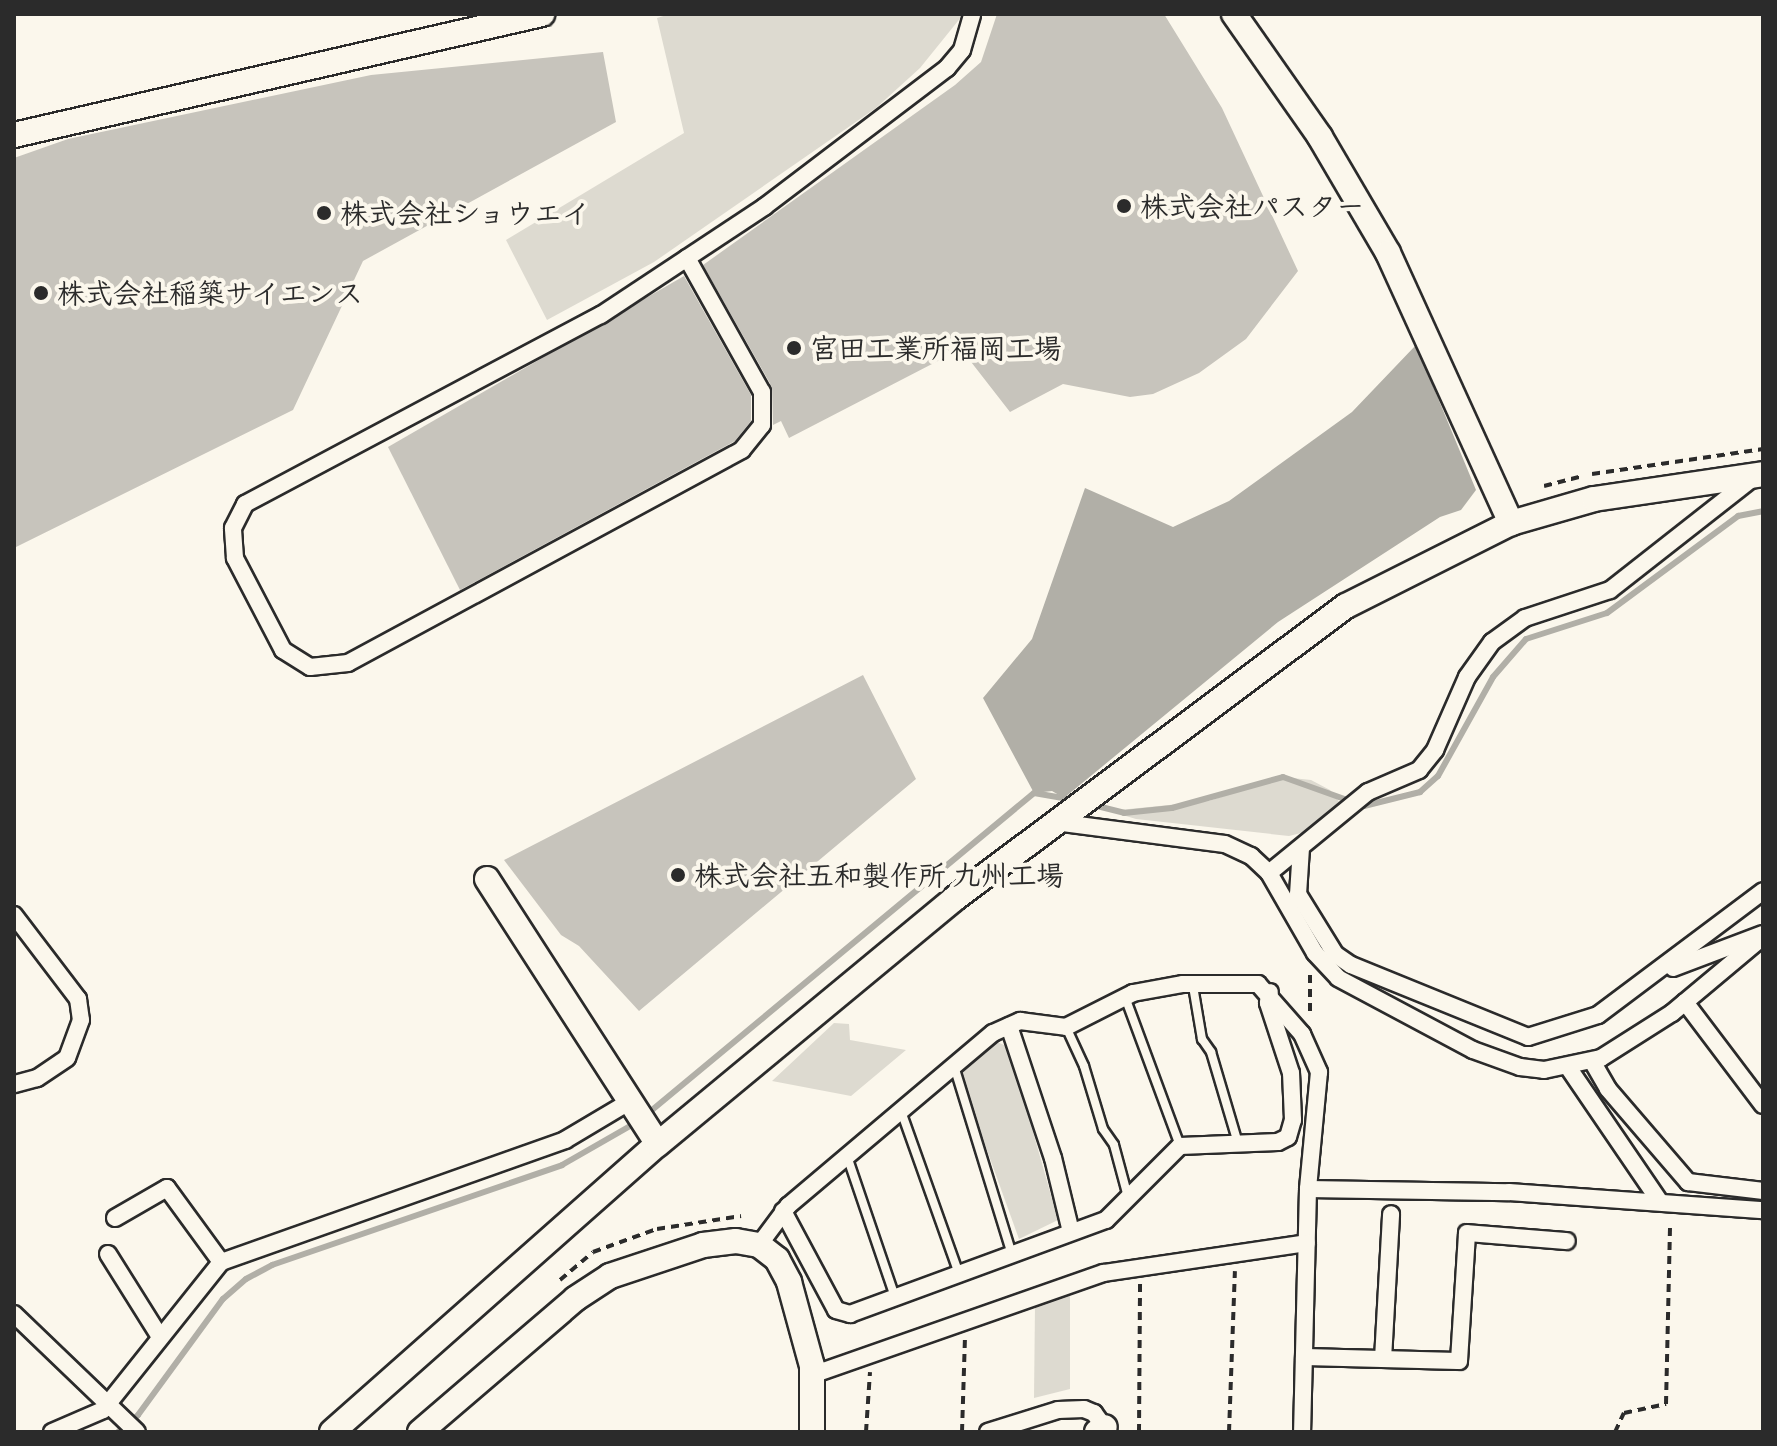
<!DOCTYPE html>
<html>
<head>
<meta charset="utf-8">
<style>
	body { margin:0 }
	#map { position:relative; width:1777px; height:1446px; overflow:hidden; background:#fbf7ec; font-family:Itim,"Klee One",sans-serif }
	div>[style] { position:absolute }
	.green>* { inset:0; background:#dddad0 }
	.water>* { inset:0; background:#b1afa7 }
	.stream>* { height:6px; margin:-3px; padding:0 3px; transform-origin:3px; border-radius:3px; background:#b1afa7 }
	.building>* { inset:0; background:#c7c4bc }
	.path>* { height:4px; margin-top:-2px; transform-origin:0; background:repeating-linear-gradient(90deg,#2b2b2b 0 8px,transparent 0 14px) }
	.roads { filter:drop-shadow(2px 0 #2b2b2b) drop-shadow(-2px 0 #2b2b2b) drop-shadow(0 2px #2b2b2b) drop-shadow(0 -2px #2b2b2b) }
	.lane>* { height:8px; margin:-4px; padding:0 4px; transform-origin:4px; border-radius:4px; background:#fbf7ec }
	.street>* { height:16px; margin:-8px; padding:0 8px; transform-origin:8px; border-radius:8px; background:#fbf7ec }
	.secondary>* { height:24px; margin:-12px; padding:0 12px; transform-origin:12px; border-radius:12px; background:#fbf7ec }
	.dots>* { width:22px; height:22px; translate:-50% -50%; box-sizing:border-box; border:4px solid #fbf7ec; border-radius:50% }
	span { translate:-50% -50%; white-space:nowrap; text-align:center; line-height:1.15; -webkit-text-stroke:8px #fbf7ec; paint-order:stroke }
	.poi-label { font-size:28px; color:#2b2b2b; font-weight:700 }
	.left { translate:0 -50%; text-align:left }
	.frame { position:absolute; inset:0; border:16px solid #2b2b2b; pointer-events:none }
</style>
</head>
<body>
<div id="map">
	<div class="green">
		<div style="clip-path:polygon(670px 14px,962px 16px,920px 68px,876px 108px,654px 262px,547px 320px,506px 240px,684px 133px,657px 18px)"></div>
		<div style="clip-path:polygon(1283px 777px,1311px 780px,1330px 790px,1341px 804px,1309px 831px,1289px 836px,1136px 819px,1109px 811px,1209px 801px)"></div>
		<div style="clip-path:polygon(834px 1023px,849px 1024px,850px 1040px,906px 1050px,851px 1096px,772px 1081px)"></div>
		<div style="clip-path:polygon(992px 1040px,1009px 1047px,1058px 1220px,1019px 1239px,957px 1067px)"></div>
		<div style="clip-path:polygon(1070px 1290px,1070px 1389px,1034px 1398px,1035px 1306px)"></div>
	</div>
	<div class="water">
		<div style="clip-path:polygon(1416px 345px,1476px 490px,1461px 510px,1440px 517px,1278px 622px,1064px 798px,1052px 791px,1034px 793px,983px 698px,1032px 639px,1085px 488px,1173px 527px,1229px 501px,1352px 412px)"></div>
	</div>
	<div class="stream">
		<div style="left:1093px;top:805px;width:32px;rotate:14deg"></div>
		<div style="left:1124px;top:813px;width:48px;rotate:-5.9deg"></div>
		<div style="left:1172px;top:808px;width:115px;rotate:-15.6deg"></div>
		<div style="left:1283px;top:777px;width:86px;rotate:19.7deg"></div>
		<div style="left:1364px;top:806px;width:58px;rotate:-14deg"></div>
		<div style="left:1420px;top:792px;width:24px;rotate:-42deg"></div>
		<div style="left:1438px;top:776px;width:113px;rotate:-60.9deg"></div>
		<div style="left:1493px;top:677px;width:50px;rotate:-49deg"></div>
		<div style="left:1526px;top:639px;width:85px;rotate:-17.8deg"></div>
		<div style="left:1607px;top:613px;width:163px;rotate:-36.5deg"></div>
		<div style="left:1738px;top:516px;width:25px;rotate:-11deg"></div>
		<div style="left:646px;top:1115px;width:504px;rotate:-39.69deg"></div>
		<div style="left:1034px;top:793px;width:41px;rotate:9.9deg"></div>
		<div style="left:118px;top:1432px;width:26px;rotate:-40deg"></div>
		<div style="left:138px;top:1415px;width:144px;rotate:-53.8deg"></div>
		<div style="left:223px;top:1299px;width:30px;rotate:-41deg"></div>
		<div style="left:246px;top:1279px;width:30px;rotate:-28deg"></div>
		<div style="left:272px;top:1265px;width:307px;rotate:-19deg"></div>
		<div style="left:562px;top:1165px;width:86px;rotate:-29.8deg"></div>
	</div>
	<div class="building">
		<div style="clip-path:polygon(997px 14px,1164px 14px,1222px 108px,1298px 271px,1246px 339px,1199px 373px,1153px 394px,1130px 397px,1063px 384px,1010px 412px,961px 349px,789px 438px,781px 421px,773px 425px,772px 387px,703px 265px,955px 85px,981px 62px)"></div>
		<div style="clip-path:polygon(603px 52px,616px 122px,363px 261px,293px 410px,14px 548px,14px 158px,68px 139px,371px 75px)"></div>
		<div style="clip-path:polygon(684px 276px,751px 395px,751px 421px,735px 441px,460px 590px,388px 447px)"></div>
		<div style="clip-path:polygon(863px 675px,916px 779px,639px 1011px,579px 946px,561px 935px,504px 860px)"></div>
	</div>
	<div class="path">
		<div style="left:1592px;top:474px;width:173px;rotate:-8.3deg"></div>
		<div style="left:1544px;top:486px;width:40px;rotate:-14.4deg"></div>
		<div style="left:1310px;top:975px;width:39px;rotate:90deg"></div>
		<div style="left:560px;top:1280px;width:43px;rotate:-40.3deg"></div>
		<div style="left:593px;top:1252px;width:68px;rotate:-19.8deg"></div>
		<div style="left:657px;top:1229px;width:85px;rotate:-8.8deg"></div>
		<div style="left:866px;top:1432px;width:60px;rotate:-86.2deg"></div>
		<div style="left:962px;top:1432px;width:93px;rotate:-88.2deg"></div>
		<div style="left:1139px;top:1432px;width:148px;rotate:-89.6deg"></div>
		<div style="left:1229px;top:1432px;width:161px;rotate:-87.9deg"></div>
		<div style="left:1615px;top:1432px;width:21px;rotate:-65deg"></div>
		<div style="left:1624px;top:1413px;width:43px;rotate:-12.1deg"></div>
		<div style="left:1666px;top:1404px;width:182px;rotate:-88.7deg"></div>
	</div>
	<div class="roads">
		<div class="lane">
			<div style="left:1193px;top:986px;width:54px;rotate:80.4deg"></div>
			<div style="left:1202px;top:1039px;width:16px;rotate:55deg"></div>
			<div style="left:1211px;top:1052px;width:95px;rotate:73.5deg"></div>
			<div style="left:1125px;top:997px;width:159px;rotate:69.7deg"></div>
			<div style="left:1066px;top:1027px;width:43px;rotate:65.2deg"></div>
			<div style="left:1084px;top:1066px;width:66px;rotate:73.2deg"></div>
			<div style="left:1103px;top:1129px;width:19px;rotate:55deg"></div>
			<div style="left:1114px;top:1145px;width:54px;rotate:74.9deg"></div>
			<div style="left:954px;top:1066px;width:197px;rotate:72.9deg"></div>
			<div style="left:901px;top:1111px;width:173px;rotate:70.4deg"></div>
			<div style="left:847px;top:1156px;width:149px;rotate:71.2deg"></div>
		</div>
		<div class="street">
			<div style="left:687px;top:258px;width:154px;rotate:60.8deg"></div>
			<div style="left:762px;top:392px;width:33px;rotate:90deg"></div>
			<div style="left:762px;top:425px;width:32px;rotate:129deg"></div>
			<div style="left:742px;top:450px;width:448px;rotate:151.6deg"></div>
			<div style="left:348px;top:663px;width:38px;rotate:174deg"></div>
			<div style="left:310px;top:667px;width:32px;rotate:-148deg"></div>
			<div style="left:283px;top:650px;width:104px;rotate:-117.6deg"></div>
			<div style="left:235px;top:558px;width:30px;rotate:-94deg"></div>
			<div style="left:233px;top:528px;width:27px;rotate:-63deg"></div>
			<div style="left:245px;top:504px;width:403px;rotate:-28deg"></div>
			<div style="left:601px;top:315px;width:196px;rotate:-33.5deg"></div>
			<div style="left:764px;top:207px;width:230px;rotate:-37.2deg"></div>
			<div style="left:947px;top:68px;width:23px;rotate:-50deg"></div>
			<div style="left:962px;top:50px;width:37px;rotate:-74deg"></div>
			<div style="left:1055px;top:822px;width:171px;rotate:7.4deg"></div>
			<div style="left:1225px;top:844px;width:29px;rotate:25deg"></div>
			<div style="left:1251px;top:856px;width:25px;rotate:43deg"></div>
			<div style="left:1269px;top:873px;width:92px;rotate:60.1deg"></div>
			<div style="left:1315px;top:953px;width:34px;rotate:47deg"></div>
			<div style="left:1338px;top:978px;width:153px;rotate:28.1deg"></div>
			<div style="left:1473px;top:1050px;width:50px;rotate:19.9deg"></div>
			<div style="left:1520px;top:1067px;width:24px;rotate:7deg"></div>
			<div style="left:1544px;top:1070px;width:58px;rotate:-11.9deg"></div>
			<div style="left:1601px;top:1058px;width:84px;rotate:-32.4deg"></div>
			<div style="left:1672px;top:1013px;width:119px;rotate:-39.9deg"></div>
			<div style="left:1301px;top:848px;width:46px;rotate:93.7deg"></div>
			<div style="left:1298px;top:894px;width:70px;rotate:58.3deg"></div>
			<div style="left:1335px;top:954px;width:19px;rotate:35deg"></div>
			<div style="left:1351px;top:965px;width:191px;rotate:22.1deg"></div>
			<div style="left:1528px;top:1037px;width:73px;rotate:-17.4deg"></div>
			<div style="left:1598px;top:1015px;width:206px;rotate:-36.9deg"></div>
			<div style="left:1269px;top:873px;width:128px;rotate:-39.3deg"></div>
			<div style="left:1368px;top:792px;width:56px;rotate:-23.3deg"></div>
			<div style="left:1419px;top:770px;width:26px;rotate:-51deg"></div>
			<div style="left:1435px;top:750px;width:80px;rotate:-66.3deg"></div>
			<div style="left:1467px;top:677px;width:43px;rotate:-54.5deg"></div>
			<div style="left:1492px;top:642px;width:41px;rotate:-36deg"></div>
			<div style="left:1525px;top:618px;width:89px;rotate:-18.2deg"></div>
			<div style="left:1610px;top:590px;width:183px;rotate:-38.1deg"></div>
			<div style="left:14px;top:915px;width:106px;rotate:52.7deg"></div>
			<div style="left:78px;top:999px;width:21px;rotate:82deg"></div>
			<div style="left:81px;top:1020px;width:40px;rotate:110.2deg"></div>
			<div style="left:67px;top:1058px;width:36px;rotate:146deg"></div>
			<div style="left:37px;top:1078px;width:24px;rotate:165deg"></div>
			<div style="left:1673px;top:968px;width:96px;rotate:-20.7deg"></div>
			<div style="left:1685px;top:1002px;width:129px;rotate:52.9deg"></div>
			<div style="left:1009px;top:1026px;width:139px;rotate:71.6deg"></div>
			<div style="left:1053px;top:1158px;width:76px;rotate:76.3deg"></div>
			<div style="left:1592px;top:1061px;width:32px;rotate:60deg"></div>
			<div style="left:1608px;top:1089px;width:123px;rotate:49.3deg"></div>
			<div style="left:1688px;top:1182px;width:76px;rotate:6.8deg"></div>
			<div style="left:1568px;top:1067px;width:163px;rotate:55.7deg"></div>
			<div style="left:1308px;top:1189px;width:201px;rotate:0.9deg"></div>
			<div style="left:1509px;top:1192px;width:255px;rotate:4.1deg"></div>
			<div style="left:783px;top:1211px;width:112px;rotate:61.8deg"></div>
			<div style="left:836px;top:1310px;width:15px;rotate:16deg"></div>
			<div style="left:850px;top:1314px;width:273px;rotate:-20.2deg"></div>
			<div style="left:1106px;top:1220px;width:105px;rotate:-45deg"></div>
			<div style="left:1180px;top:1146px;width:98px;rotate:-2.3deg"></div>
			<div style="left:1278px;top:1142px;width:11px;rotate:-27deg"></div>
			<div style="left:1288px;top:1137px;width:18px;rotate:-74deg"></div>
			<div style="left:1293px;top:1120px;width:47px;rotate:-92.4deg"></div>
			<div style="left:1291px;top:1073px;width:74px;rotate:-108.2deg"></div>
			<div style="left:1268px;top:1003px;width:11px;rotate:-80deg"></div>
			<div style="left:115px;top:1218px;width:60px;rotate:-30deg"></div>
			<div style="left:167px;top:1188px;width:92px;rotate:53.9deg"></div>
			<div style="left:759px;top:1245px;width:49px;rotate:-53.4deg"></div>
			<div style="left:788px;top:1206px;width:268px;rotate:-40.2deg"></div>
			<div style="left:993px;top:1033px;width:30px;rotate:-24deg"></div>
			<div style="left:1020px;top:1021px;width:46px;rotate:7.4deg"></div>
			<div style="left:1066px;top:1027px;width:75px;rotate:-26.9deg"></div>
			<div style="left:1133px;top:993px;width:51px;rotate:-10.2deg"></div>
			<div style="left:1183px;top:984px;width:75px"></div>
			<div style="left:1258px;top:984px;width:67px;rotate:48.7deg"></div>
			<div style="left:1302px;top:1034px;width:42px;rotate:65.9deg"></div>
			<div style="left:1319px;top:1072px;width:118px;rotate:95.4deg"></div>
			<div style="left:1308px;top:1189px;width:243px;rotate:91.4deg"></div>
			<div style="left:108px;top:1254px;width:98px;rotate:57.9deg"></div>
			<div style="left:14px;top:1314px;width:170px;rotate:43.8deg"></div>
			<div style="left:1304px;top:1357px;width:155px;rotate:1.5deg"></div>
			<div style="left:1459px;top:1361px;width:128px;rotate:-86.4deg"></div>
			<div style="left:1467px;top:1233px;width:100px;rotate:4.6deg"></div>
			<div style="left:1383px;top:1359px;width:145px;rotate:-86.8deg"></div>
			<div style="left:812px;top:1375px;width:309px;rotate:-19.3deg"></div>
			<div style="left:1104px;top:1273px;width:205px;rotate:-8.4deg"></div>
			<div style="left:52px;top:1432px;width:56px;rotate:-23.3deg"></div>
			<div style="left:103px;top:1410px;width:189px;rotate:-51.4deg"></div>
			<div style="left:221px;top:1262px;width:365px;rotate:-19.5deg"></div>
			<div style="left:565px;top:1140px;width:74px;rotate:-30.7deg"></div>
			<div style="left:988px;top:1432px;width:73px;rotate:-17.4deg"></div>
			<div style="left:1058px;top:1410px;width:26px;rotate:-2deg"></div>
			<div style="left:1084px;top:1409px;width:11px;rotate:22deg"></div>
			<div style="left:1094px;top:1413px;width:24px;rotate:54deg"></div>
		</div>
		<div class="secondary">
			<div style="left:1234px;top:14px;width:150px;rotate:55deg"></div>
			<div style="left:1320px;top:137px;width:134px;rotate:59.6deg"></div>
			<div style="left:1388px;top:253px;width:297px;rotate:65.5deg"></div>
			<div style="left:14px;top:135px;width:542px;rotate:-12.91deg"></div>
			<div style="left:487px;top:879px;width:315px;rotate:57.2deg"></div>
			<div style="left:332px;top:1432px;width:435px;rotate:-41.5deg"></div>
			<div style="left:658px;top:1144px;width:384px;rotate:-39.6deg"></div>
			<div style="left:954px;top:899px;width:489px;rotate:-36.8deg"></div>
			<div style="left:1346px;top:606px;width:185px;rotate:-26.7deg"></div>
			<div style="left:1511px;top:523px;width:86px;rotate:-16.1deg"></div>
			<div style="left:1594px;top:499px;width:171px;rotate:-8.4deg"></div>
			<div style="left:420px;top:1432px;width:204px;rotate:-40.6deg"></div>
			<div style="left:575px;top:1299px;width:42px;rotate:-33.3deg"></div>
			<div style="left:610px;top:1276px;width:98px;rotate:-18.4deg"></div>
			<div style="left:703px;top:1245px;width:33px;rotate:-7deg"></div>
			<div style="left:736px;top:1241px;width:23px;rotate:10deg"></div>
			<div style="left:759px;top:1245px;width:23px;rotate:38deg"></div>
			<div style="left:777px;top:1259px;width:26px;rotate:62deg"></div>
			<div style="left:789px;top:1282px;width:87px;rotate:74.7deg"></div>
			<div style="left:812px;top:1366px;width:66px;rotate:90deg"></div>
			<div style="left:1097px;top:1432px;width:9px;rotate:-32deg"></div>
		</div>
	</div>
	<div class="dots">
		<div style="left:1124px;top:206px;background:#2b2b2b"></div>
		<div style="left:324px;top:213px;background:#2b2b2b"></div>
		<div style="left:41px;top:293px;background:#2b2b2b"></div>
		<div style="left:794px;top:348px;background:#2b2b2b"></div>
		<div style="left:678px;top:875px;background:#2b2b2b"></div>
	</div>
	<div class="poi-label">
		<span class="left" style="left:1140px;top:206px">株式会社パスター</span>
		<span class="left" style="left:340px;top:213px">株式会社ショウエイ</span>
		<span class="left" style="left:57px;top:293px">株式会社稲築サイエンス</span>
		<span class="left" style="left:810px;top:348px">宮田工業所福岡工場</span>
		<span class="left" style="left:694px;top:875px">株式会社五和製作所 九州工場</span>
	</div>
	<div class="frame"></div>
</div>
</body>
</html>
